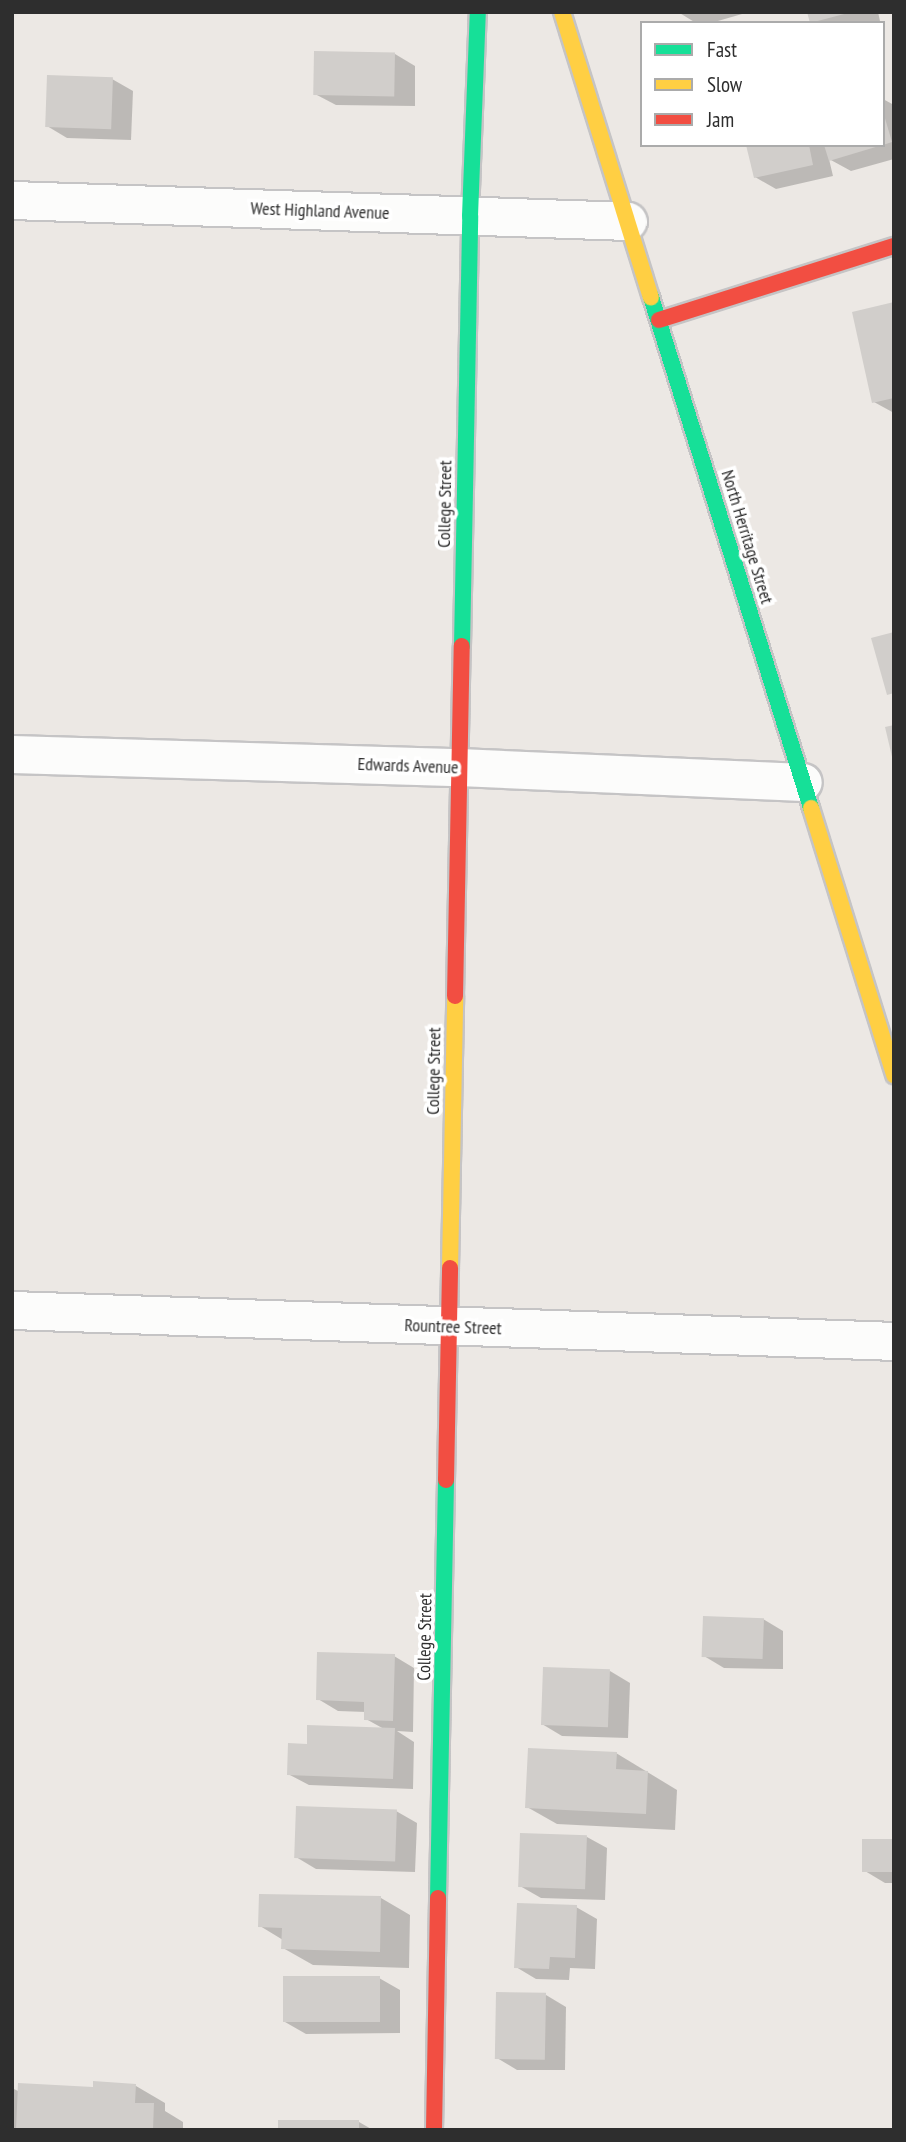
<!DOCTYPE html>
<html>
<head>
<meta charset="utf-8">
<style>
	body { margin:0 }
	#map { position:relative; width:906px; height:2142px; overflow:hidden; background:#ece8e4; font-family:"PT Sans Narrow",sans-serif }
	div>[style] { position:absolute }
	.shadow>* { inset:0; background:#0003 }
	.building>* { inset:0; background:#d1cecb; transform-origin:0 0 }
	.roads { filter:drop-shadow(2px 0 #c5c4c5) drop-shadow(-2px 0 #c5c4c5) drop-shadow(0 2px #c5c4c5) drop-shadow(0 -2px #c5c4c5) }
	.street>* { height:37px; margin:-18.5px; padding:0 18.5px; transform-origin:18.5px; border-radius:18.5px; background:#fcfcfb }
	.fast>* { height:16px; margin:-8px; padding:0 8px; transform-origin:8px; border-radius:8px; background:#16e098 }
	.slow>* { height:16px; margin:-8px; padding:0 8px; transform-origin:8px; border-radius:8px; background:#ffcf43 }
	.jam>* { height:16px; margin:-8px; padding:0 8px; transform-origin:8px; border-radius:8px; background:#f24e42 }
	span { translate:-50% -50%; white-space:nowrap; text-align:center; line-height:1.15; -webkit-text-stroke:7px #fff; paint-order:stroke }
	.street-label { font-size:18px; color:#2e2e2e }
	.frame { position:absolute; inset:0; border:14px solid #2e2e2e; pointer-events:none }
	.legend { position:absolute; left:640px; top:21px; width:245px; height:126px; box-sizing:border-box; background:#fff; border:2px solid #ababab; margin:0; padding:9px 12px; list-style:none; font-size:21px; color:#2e2e2e }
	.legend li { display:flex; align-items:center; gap:14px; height:35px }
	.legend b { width:35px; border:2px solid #ababab }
</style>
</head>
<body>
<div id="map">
	<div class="shadow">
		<div style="clip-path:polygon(347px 12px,409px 12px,349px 13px)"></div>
		<div style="clip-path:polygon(678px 12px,749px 12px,711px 23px,696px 23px)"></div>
		<div style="clip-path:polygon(809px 12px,878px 12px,880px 21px,812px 23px)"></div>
		<div style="clip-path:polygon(395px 54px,415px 66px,415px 106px,336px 105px,315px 94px)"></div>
		<div style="clip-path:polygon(112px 79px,133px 91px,131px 140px,67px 138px,47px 126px)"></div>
		<div style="clip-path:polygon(883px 99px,894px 105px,894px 159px,851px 171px,829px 159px,833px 176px,776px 189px,755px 177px,748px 145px,883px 145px)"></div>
		<div style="clip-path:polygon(894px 304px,894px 413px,874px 402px)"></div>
		<div style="clip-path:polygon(763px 1619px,783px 1631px,783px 1669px,724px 1668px,704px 1656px)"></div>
		<div style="clip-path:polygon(394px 1656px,414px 1668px,413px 1732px,397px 1731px,414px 1742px,413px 1789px,309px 1785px,288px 1774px,309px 1745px,384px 1729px,366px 1719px,366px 1712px,338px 1711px,318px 1699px)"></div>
		<div style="clip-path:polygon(610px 1671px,630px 1683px,628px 1738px,562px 1736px,542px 1724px)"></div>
		<div style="clip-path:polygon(616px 1753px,677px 1790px,675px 1830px,557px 1824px,527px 1807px)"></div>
		<div style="clip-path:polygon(396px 1811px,417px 1823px,415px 1872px,316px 1869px,296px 1857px)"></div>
		<div style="clip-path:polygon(587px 1837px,607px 1848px,605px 1900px,541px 1898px,520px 1886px)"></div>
		<div style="clip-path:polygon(894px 1840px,894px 1883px,885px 1883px,865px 1871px)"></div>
		<div style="clip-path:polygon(381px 1898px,410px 1915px,409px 1968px,313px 1965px,283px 1948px,283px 1940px,260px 1926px)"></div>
		<div style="clip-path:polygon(576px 1907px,597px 1919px,595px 1969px,570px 1968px,569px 1980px,536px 1979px,516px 1967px)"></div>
		<div style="clip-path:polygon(379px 1978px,400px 1990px,400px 2033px,306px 2034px,285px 2022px)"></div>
		<div style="clip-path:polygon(546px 1995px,566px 2007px,565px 2070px,517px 2070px,497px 2058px)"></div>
		<div style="clip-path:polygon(136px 2086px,165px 2103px,165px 2111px,183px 2122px,183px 2130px,12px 2130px,12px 2088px,20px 2092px)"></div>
		<div style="clip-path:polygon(359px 2122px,373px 2130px,280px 2130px)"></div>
	</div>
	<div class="building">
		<div style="clip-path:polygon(807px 12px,848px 12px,848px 13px,810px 23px)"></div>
		<div style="left:314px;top:51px;width:81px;height:44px;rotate:1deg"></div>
		<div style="left:47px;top:75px;width:66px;height:52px;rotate:2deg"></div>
		<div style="clip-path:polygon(884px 115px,892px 142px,883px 145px,883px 116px)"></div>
		<div style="clip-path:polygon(746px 145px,809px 145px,813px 165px,754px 178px)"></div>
		<div style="clip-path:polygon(824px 145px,879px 145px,879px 146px,829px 161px)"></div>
		<div style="clip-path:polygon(894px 302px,894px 398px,872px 403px,852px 312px)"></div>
		<div style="clip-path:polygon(894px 632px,894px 693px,887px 695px,871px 638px)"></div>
		<div style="clip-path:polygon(894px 725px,894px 760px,893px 761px,885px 727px)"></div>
		<div style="left:703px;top:1616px;width:61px;height:41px;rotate:2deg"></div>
		<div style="clip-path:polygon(317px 1652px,395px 1654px,393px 1721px,364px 1720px,364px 1702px,316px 1700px)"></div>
		<div style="left:543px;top:1667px;width:67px;height:58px;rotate:2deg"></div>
		<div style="clip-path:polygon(307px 1725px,395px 1728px,393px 1779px,287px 1775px,288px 1743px,307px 1744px)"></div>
		<div style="clip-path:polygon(528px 1748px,617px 1752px,616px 1769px,648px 1771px,646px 1814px,525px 1808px)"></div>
		<div style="left:296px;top:1806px;width:101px;height:52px;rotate:2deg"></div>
		<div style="left:520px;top:1833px;width:67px;height:54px;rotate:2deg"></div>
		<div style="left:894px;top:1839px;width:33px;height:32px;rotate:90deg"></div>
		<div style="clip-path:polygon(259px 1894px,381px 1896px,380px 1952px,281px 1949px,282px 1928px,258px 1927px)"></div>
		<div style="clip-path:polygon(517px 1903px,577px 1905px,575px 1958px,550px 1957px,549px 1969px,514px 1968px)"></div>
		<div style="left:380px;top:1976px;width:46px;height:97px;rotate:90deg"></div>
		<div style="left:496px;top:1992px;width:50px;height:67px;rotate:1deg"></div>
		<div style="clip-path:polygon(93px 2081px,136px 2084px,135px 2103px,154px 2103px,153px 2130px,16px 2130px,18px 2083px,93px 2087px)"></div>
		<div style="left:359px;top:2120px;width:10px;height:81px;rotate:90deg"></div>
	</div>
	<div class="roads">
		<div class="street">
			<div style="left:12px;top:200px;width:616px;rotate:1.95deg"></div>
			<div style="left:12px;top:754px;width:447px;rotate:1.7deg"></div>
			<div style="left:459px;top:767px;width:344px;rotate:2.5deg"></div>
			<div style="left:12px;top:1310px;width:883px;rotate:2.01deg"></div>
		</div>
		<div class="fast">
			<div style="left:651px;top:297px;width:535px;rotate:72.61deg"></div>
			<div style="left:462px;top:646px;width:430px;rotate:-88.9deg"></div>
			<div style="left:470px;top:216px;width:204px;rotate:-87.8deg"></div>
			<div style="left:438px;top:1898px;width:418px;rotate:-88.9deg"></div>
		</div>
		<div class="slow">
			<div style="left:562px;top:12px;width:299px;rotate:72.7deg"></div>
			<div style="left:811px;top:808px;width:280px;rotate:72.7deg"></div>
			<div style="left:450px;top:1268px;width:272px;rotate:-88.9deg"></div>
		</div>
		<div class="jam">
			<div style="left:659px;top:320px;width:246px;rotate:-17.5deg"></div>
			<div style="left:455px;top:996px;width:350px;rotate:-88.9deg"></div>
			<div style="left:446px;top:1480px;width:212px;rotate:-88.9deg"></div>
			<div style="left:434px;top:2130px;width:232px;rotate:-89deg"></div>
		</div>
	</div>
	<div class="street-label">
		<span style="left:320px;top:211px;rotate:2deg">West Highland Avenue</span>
		<span style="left:445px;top:504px;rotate:-89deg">College Street</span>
		<span style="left:747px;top:537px;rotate:73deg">North Herritage Street</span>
		<span style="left:408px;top:766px;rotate:2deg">Edwards Avenue</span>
		<span style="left:434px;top:1071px;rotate:-89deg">College Street</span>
		<span style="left:453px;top:1327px;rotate:2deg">Rountree Street</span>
		<span style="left:425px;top:1637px;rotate:-89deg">College Street</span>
	</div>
	<div class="frame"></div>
	<ul class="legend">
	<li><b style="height:9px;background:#16e098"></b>Fast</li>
	<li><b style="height:9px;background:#ffcf43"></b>Slow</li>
	<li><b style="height:9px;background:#f24e42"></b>Jam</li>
	</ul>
</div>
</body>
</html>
